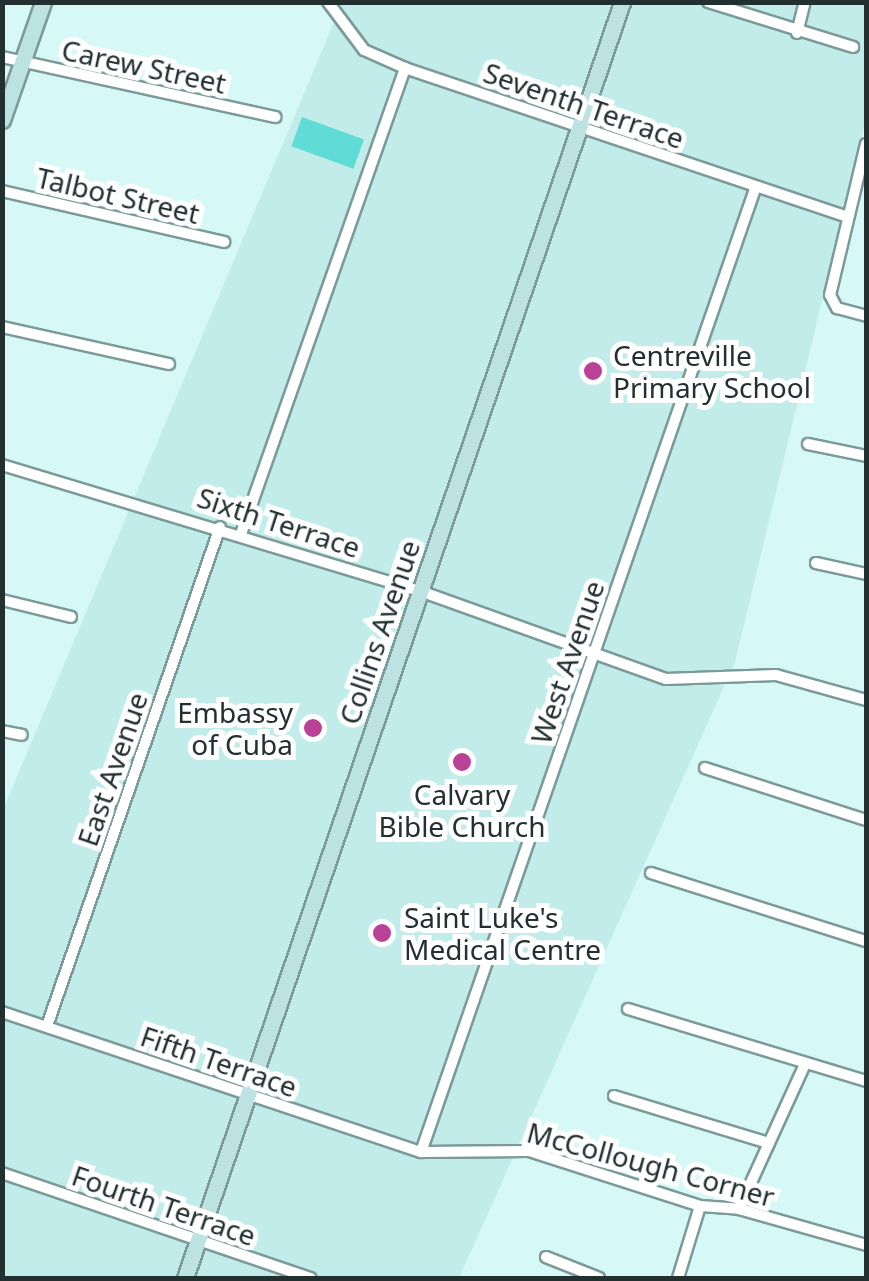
<!DOCTYPE html>
<html>
<head>
<meta charset="utf-8">
<style>
	body { margin:0 }
	#map { position:relative; width:869px; height:1281px; overflow:hidden; background:#d6f8f6; font-family:"Noto Sans",sans-serif }
	div>[style] { position:absolute }
	.built>* { inset:0; background:#c1ece9 }
	.green>* { inset:0; background:#60dbd6; transform-origin:0 0 }
	.roads { filter:drop-shadow(2px 0 #7b9a98) drop-shadow(-2px 0 #7b9a98) drop-shadow(0 2px #7b9a98) drop-shadow(0 -2px #7b9a98) }
	.street>* { height:10px; margin:-5px; padding:0 5px; transform-origin:5px; border-radius:5px; background:#fff }
	.secondary>* { height:15px; margin:-7.5px; padding:0 7.5px; transform-origin:7.5px; border-radius:7.5px; background:#bce2e1 }
	.dots>* { width:28px; height:28px; translate:-50% -50%; box-sizing:border-box; border:5px solid #fff; border-radius:50% }
	span { translate:-50% -50%; white-space:nowrap; text-align:center; line-height:1.15; -webkit-text-stroke:10px #fff; paint-order:stroke }
	.street-label { font-size:28px; color:#233030 }
	.poi-label { font-size:28px; color:#233030 }
	.left { translate:0 -50%; text-align:left }
	.right { translate:-100% -50%; text-align:right }
	.frame { position:absolute; inset:0; border:5px solid #233030; pointer-events:none }
</style>
</head>
<body>
<div id="map">
	<div class="built">
		<div style="clip-path:polygon(342px 3px,866px 3px,866px 118px,735px 662px,459px 1278px,3px 1278px,3px 810px)"></div>
	</div>
	<div class="green">
		<div style="left:302px;top:117px;width:66px;height:31px;rotate:20deg"></div>
	</div>
	<div class="roads">
		<div class="street">
			<div style="left:328px;top:2px;width:60px;rotate:53.1deg"></div>
			<div style="left:364px;top:50px;width:45px;rotate:23.7deg"></div>
			<div style="left:405px;top:68px;width:467px;rotate:18.6deg"></div>
			<div style="left:708px;top:2px;width:152px;rotate:17.2deg"></div>
			<div style="left:797px;top:33px;width:32px;rotate:-76deg"></div>
			<div style="left:2px;top:57px;width:280px;rotate:12.4deg"></div>
			<div style="left:866px;top:144px;width:155px;rotate:103.4deg"></div>
			<div style="left:830px;top:295px;width:15px;rotate:62deg"></div>
			<div style="left:837px;top:308px;width:30px;rotate:15deg"></div>
			<div style="left:2px;top:191px;width:228px;rotate:12.9deg"></div>
			<div style="left:2px;top:327px;width:171px;rotate:12.5deg"></div>
			<div style="left:808px;top:444px;width:59px;rotate:11.7deg"></div>
			<div style="left:2px;top:465px;width:437px;rotate:16.8deg"></div>
			<div style="left:420px;top:591px;width:261px;rotate:19.7deg"></div>
			<div style="left:666px;top:679px;width:110px;rotate:-2.1deg"></div>
			<div style="left:776px;top:675px;width:93px;rotate:15.5deg"></div>
			<div style="left:241px;top:534px;width:494px;rotate:-70.6deg"></div>
			<div style="left:816px;top:563px;width:51px;rotate:12.4deg"></div>
			<div style="left:2px;top:600px;width:71px;rotate:13.8deg"></div>
			<div style="left:2px;top:731px;width:20px;rotate:11deg"></div>
			<div style="left:705px;top:768px;width:169px;rotate:17.9deg"></div>
			<div style="left:651px;top:873px;width:225px;rotate:17.6deg"></div>
			<div style="left:628px;top:1009px;width:249px;rotate:16.8deg"></div>
			<div style="left:2px;top:1012px;width:442px;rotate:18.5deg"></div>
			<div style="left:421px;top:1152px;width:108px;rotate:-0.5deg"></div>
			<div style="left:529px;top:1151px;width:180px;rotate:17.8deg"></div>
			<div style="left:700px;top:1206px;width:39px;rotate:4deg"></div>
			<div style="left:739px;top:1209px;width:132px;rotate:15.8deg"></div>
			<div style="left:47px;top:1026px;width:528px;rotate:-70.88deg"></div>
			<div style="left:614px;top:1096px;width:162px;rotate:16.9deg"></div>
			<div style="left:421px;top:1152px;width:1022px;rotate:-70.87deg"></div>
			<div style="left:2px;top:1173px;width:326px;rotate:18.8deg"></div>
			<div style="left:739px;top:1209px;width:159px;rotate:-65.5deg"></div>
			<div style="left:546px;top:1257px;width:57px;rotate:21.6deg"></div>
			<div style="left:678px;top:1278px;width:75px;rotate:-73deg"></div>
		</div>
		<div class="secondary">
			<div style="left:2px;top:120px;width:125px;rotate:-70.8deg"></div>
			<div style="left:185px;top:1278px;width:1349px;rotate:-71.09deg"></div>
		</div>
	</div>
	<div class="dots">
		<div style="left:593px;top:371px;background:#ba4296"></div>
		<div style="left:313px;top:728px;background:#ba4296"></div>
		<div style="left:462px;top:762px;background:#ba4296"></div>
		<div style="left:382px;top:933px;background:#ba4296"></div>
	</div>
	<div class="street-label">
		<span style="left:144px;top:66px;rotate:12deg">Carew Street</span>
		<span style="left:584px;top:105px;rotate:19deg">Seventh Terrace</span>
		<span style="left:118px;top:195px;rotate:13deg">Talbot Street</span>
		<span style="left:279px;top:522px;rotate:18deg">Sixth Terrace</span>
		<span style="left:379px;top:632px;rotate:-71deg">Collins Avenue</span>
		<span style="left:567px;top:662px;rotate:-71deg">West Avenue</span>
		<span style="left:112px;top:769px;rotate:-71deg">East Avenue</span>
		<span style="left:219px;top:1061px;rotate:19deg">Fifth Terrace</span>
		<span style="left:651px;top:1164px;rotate:15deg">McCollough Corner</span>
		<span style="left:164px;top:1205px;rotate:19deg">Fourth Terrace</span>
	</div>
	<div class="poi-label">
		<span class="left" style="left:613px;top:371px">Centreville<br>Primary School</span>
		<span class="right" style="left:293px;top:728px">Embassy<br>of Cuba</span>
		<span style="left:462px;top:810px">Calvary<br>Bible Church</span>
		<span class="left" style="left:404px;top:933px">Saint Luke's<br>Medical Centre</span>
	</div>
	<div class="frame"></div>
</div>
</body>
</html>
